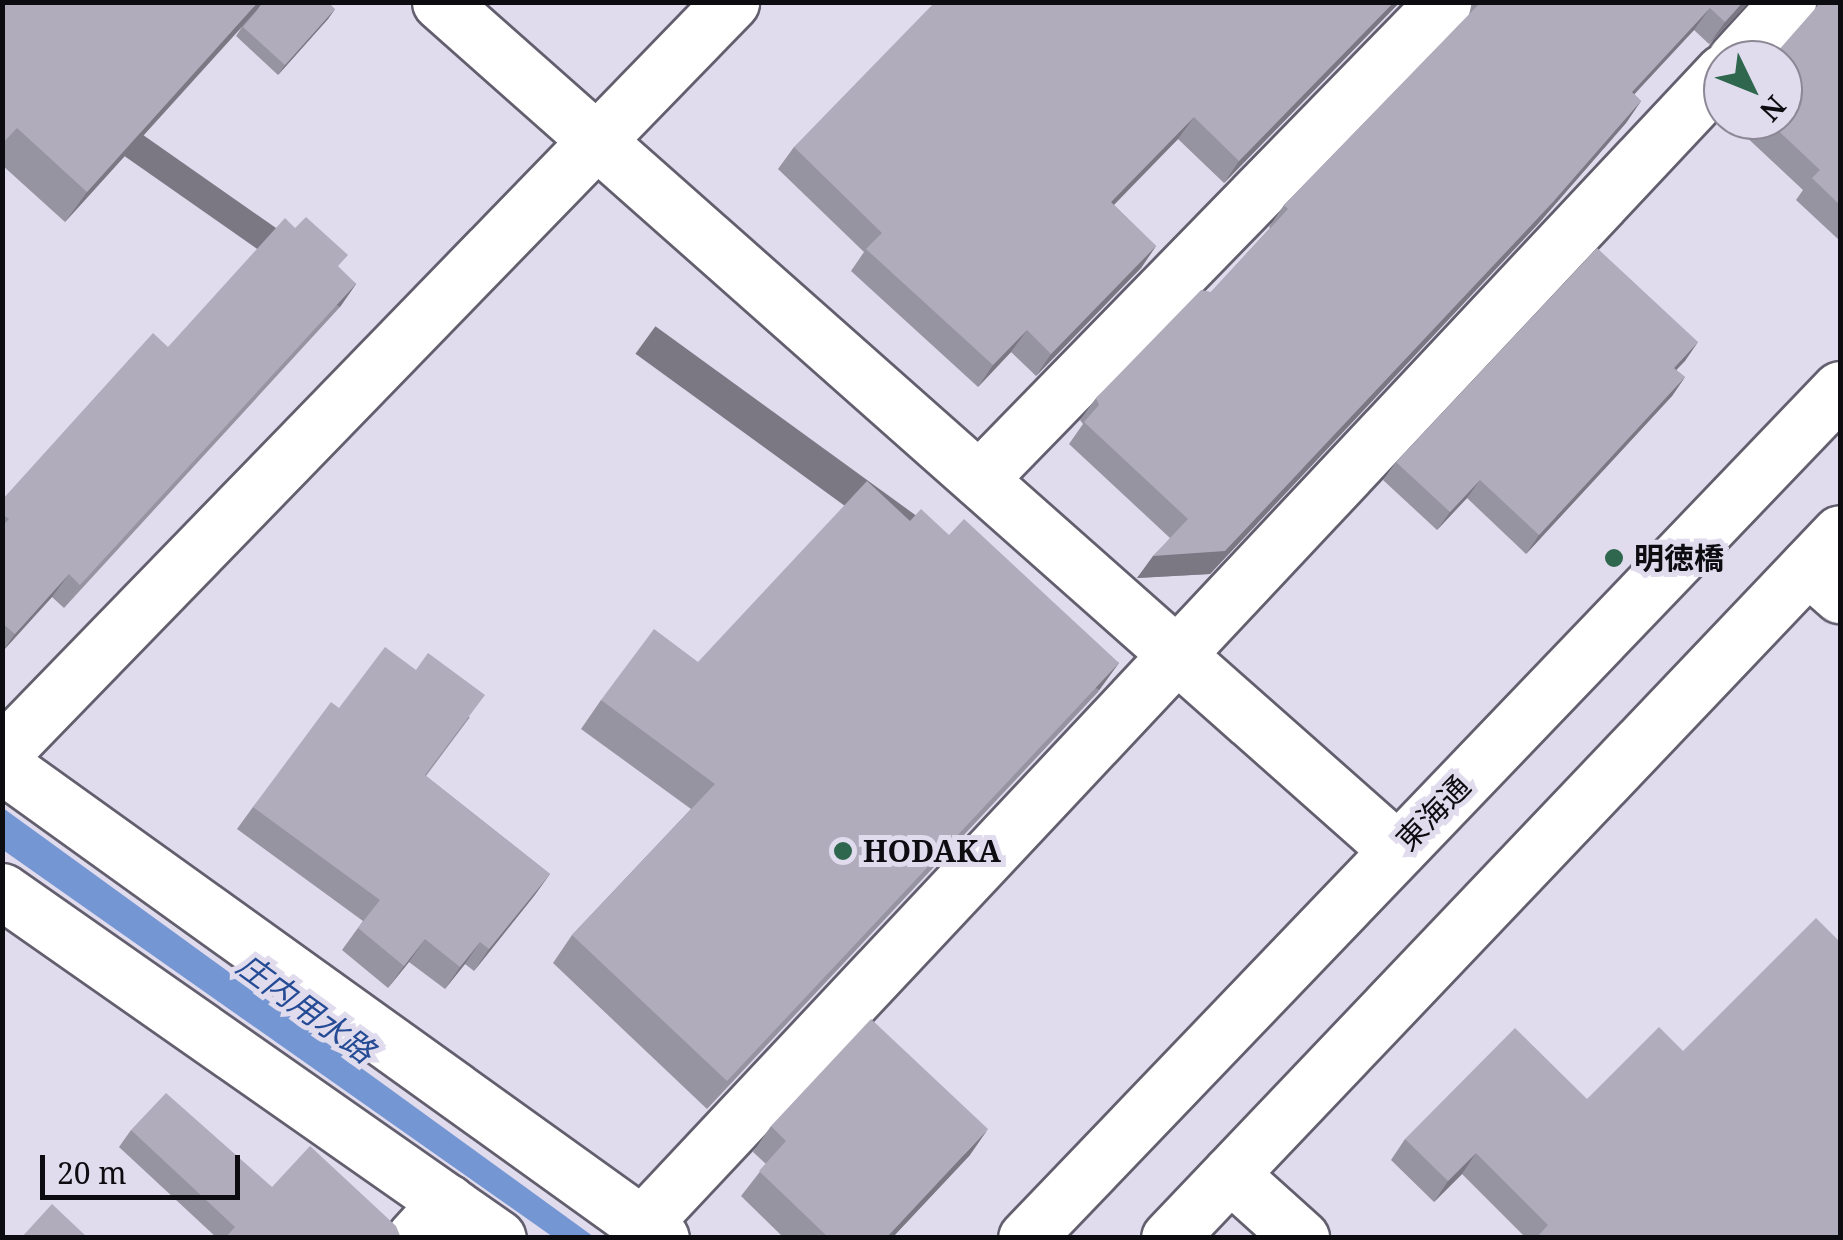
<!DOCTYPE html>
<html>
<head>
<meta charset="utf-8">
<style>
	body { margin:0 }
	#map { position:relative; width:1843px; height:1240px; overflow:hidden; background:#e0dbed; font-family:"Noto Serif","Noto Sans JP",serif }
	div>[style] { position:absolute }
	.water>* { inset:0; background:#7496d3 }
	.roads { filter:drop-shadow(2px 0 #635f6e) drop-shadow(-2px 0 #635f6e) drop-shadow(0 2px #635f6e) drop-shadow(0 -2px #635f6e) }
	.minor>* { height:55px; margin:-27.5px; padding:0 27.5px; transform-origin:27.5px; border-radius:27.5px; background:#fff }
	.major>* { height:55px; margin:-27.5px; padding:0 27.5px; transform-origin:27.5px; border-radius:27.5px; background:#fff }
	.wall>* { inset:0; background:#9794a2 }
	.shaded-wall>* { inset:0; background:#7b7884; transform-origin:0 0 }
	.building>* { inset:0; background:#b0acbc }
	.dots>* { width:28px; height:28px; translate:-50% -50%; box-sizing:border-box; border:5px solid #e0dbed; border-radius:50% }
	span { translate:-50% -50%; white-space:nowrap; text-align:center; line-height:1.15; -webkit-text-stroke:10px #e0dbed; paint-order:stroke }
	.poi-label { font-size:30px; color:#0d0c11; font-weight:700 }
	.left { translate:0 -50%; text-align:left }
	.street-label { font-size:30px; color:#0d0c11 }
	.water-label { font-size:32px; color:#244b94; font-style:italic }
	.frame { position:absolute; inset:0; border:5px solid #0d0c11; pointer-events:none }
	.north { position:absolute; left:1703px; top:40px; width:100px; height:100px; box-sizing:border-box; background:#e0dbed; border:2px solid #8c8895; border-radius:50%; rotate:133deg; font-size:28px; font-weight:700; line-height:40px; text-align:center; color:#0d0c11 }
	.north::after { content:''; display:block; margin:auto; width:35px; height:45px; background:#2e664e; clip-path:polygon(50% 0,100% 100%,50% 72%,0 100%) }
	.scale { position:absolute; left:40px; top:1155px; width:200px; height:45px; box-sizing:border-box; border:5px solid #0d0c11; border-top:0; padding-left:12px; font-size:30px; line-height:35px; white-space:nowrap; color:#0d0c11; -webkit-text-stroke:8px #e0dbed; paint-order:stroke }
</style>
</head>
<body>
<div id="map">
	<div class="water">
		<div style="clip-path:polygon(3px 808px,594px 1237px,553px 1237px,3px 850px)"></div>
	</div>
	<div class="roads">
		<div class="minor">
			<div style="left:440px;top:2px;width:1279px;rotate:41.54deg"></div>
			<div style="left:1735px;top:60px;width:79px;rotate:-47.6deg"></div>
			<div style="left:979px;top:479px;width:666px;rotate:-45.73deg"></div>
			<div style="left:1808px;top:567px;width:43px;rotate:41.2deg"></div>
			<div style="left:2px;top:753px;width:1047px;rotate:-45.85deg"></div>
			<div style="left:2px;top:765px;width:811px;rotate:35.67deg"></div>
			<div style="left:2px;top:891px;width:605px;rotate:34.98deg"></div>
			<div style="left:1230px;top:1174px;width:96px;rotate:42deg"></div>
			<div style="left:644px;top:1222px;width:1577px;rotate:-46.82deg"></div>
			<div style="left:414px;top:1238px;width:49px;rotate:-47.5deg"></div>
		</div>
		<div class="major">
			<div style="left:1026px;top:1238px;width:1176px;rotate:-46.21deg"></div>
			<div style="left:1169px;top:1238px;width:973px;rotate:-46.42deg"></div>
		</div>
	</div>
	<div class="wall">
		<div style="clip-path:polygon(2px 2px,335px 9px,328px 19px,278px 75px,236px 36px,242px 27px,65px 222px,2px 165px)"></div>
		<div style="clip-path:polygon(1400px 2px,1224px 183px,1178px 139px,1114px 205px,1156px 246px,1141px 268px,1036px 376px,1011px 352px,978px 387px,851px 271px,864px 252px,778px 169px,794px 147px)"></div>
		<div style="clip-path:polygon(1472px 2px,1749px 2px,1709px 44px,1694px 30px,1634px 94px,1641px 101px,1626px 123px,1538px 224px,1210px 574px,1137px 578px,1170px 538px,1069px 444px,1083px 424px,1080px 420px,1096px 398px,1211px 292px,1270px 228px,1269px 227px,1284px 205px,1469px 15px)"></div>
		<div style="clip-path:polygon(1816px 2px,1840px 2px,1840px 238px,1839px 240px,1796px 200px,1803px 190px,1741px 132px,1749px 120px,1783px 120px,1783px 60px,1817px 6px)"></div>
		<div style="clip-path:polygon(339px 268px,356px 284px,340px 307px,64px 608px,52px 597px,2px 652px,2px 500px,168px 347px)"></div>
		<div style="clip-path:polygon(1698px 342px,1676px 370px,1685px 377px,1672px 396px,1526px 554px,1467px 498px,1437px 530px,1383px 480px,1396px 462px)"></div>
		<div style="clip-path:polygon(910px 521px,949px 535px,1099px 691px,707px 1109px,553px 963px,572px 935px,691px 809px,581px 729px,601px 700px,698px 662px)"></div>
		<div style="clip-path:polygon(339px 708px,470px 717px,426px 776px,550px 874px,534px 896px,474px 971px,465px 964px,445px 989px,409px 962px,388px 988px,342px 950px,363px 921px,237px 829px,253px 807px)"></div>
		<div style="clip-path:polygon(1683px 1051px,1840px 1238px,1526px 1238px,1462px 1174px,1434px 1202px,1391px 1160px,1405px 1139px,1587px 1099px)"></div>
		<div style="clip-path:polygon(771px 1126px,970px 1155px,892px 1238px,784px 1238px,741px 1196px,766px 1164px,753px 1152px)"></div>
		<div style="clip-path:polygon(131px 1130px,272px 1187px,401px 1238px,217px 1238px,119px 1147px)"></div>
	</div>
	<div class="shaded-wall">
		<div style="clip-path:polygon(258px 2px,264px 2px,65px 222px,87px 192px)"></div>
		<div style="clip-path:polygon(1394px 2px,1400px 2px,1224px 183px,1239px 161px)"></div>
		<div style="clip-path:polygon(1743px 2px,1749px 2px,1709px 44px,1725px 22px)"></div>
		<div style="clip-path:polygon(1710px 8px,1694px 30px,1616px 114px,1632px 92px)"></div>
		<div style="clip-path:polygon(335px 9px,328px 19px,278px 75px,285px 65px)"></div>
		<div style="clip-path:polygon(1641px 101px,1626px 123px,1538px 224px,1210px 574px,1137px 578px,1153px 556px)"></div>
		<div style="clip-path:polygon(1194px 117px,1178px 139px,1095px 224px,1111px 202px)"></div>
		<div style="clip-path:polygon(1156px 246px,1141px 268px,1036px 376px,1051px 354px)"></div>
		<div style="left:356px;top:284px;width:28px;height:408px;rotate:125deg"></div>
		<div style="clip-path:polygon(1027px 330px,1011px 352px,978px 387px,993px 365px)"></div>
		<div style="clip-path:polygon(1698px 342px,1685px 361px,1661px 386px,1674px 368px)"></div>
		<div style="clip-path:polygon(1685px 377px,1672px 396px,1526px 554px,1539px 535px)"></div>
		<div style="clip-path:polygon(1480px 480px,1467px 498px,1437px 530px,1450px 512px)"></div>
		<div style="clip-path:polygon(69px 574px,52px 597px,2px 652px,15px 634px)"></div>
		<div style="left:1119px;top:663px;width:34px;height:573px;rotate:126deg"></div>
		<div style="clip-path:polygon(550px 874px,534px 896px,474px 971px,489px 949px)"></div>
		<div style="clip-path:polygon(425px 939px,409px 962px,388px 988px,404px 966px)"></div>
		<div style="clip-path:polygon(480px 942px,465px 964px,445px 989px,460px 967px)"></div>
		<div style="clip-path:polygon(988px 1129px,970px 1155px,892px 1238px,886px 1238px)"></div>
		<div style="clip-path:polygon(1476px 1153px,1462px 1174px,1434px 1202px,1448px 1181px)"></div>
	</div>
	<div class="building">
		<div style="clip-path:polygon(2px 2px,258px 2px,87px 192px,17px 128px,2px 144px)"></div>
		<div style="clip-path:polygon(264px 2px,328px 2px,335px 9px,285px 65px,243px 27px)"></div>
		<div style="clip-path:polygon(935px 2px,1394px 2px,1239px 161px,1194px 117px,1111px 202px,1156px 246px,1051px 354px,1027px 330px,993px 365px,866px 249px,882px 233px,794px 147px)"></div>
		<div style="clip-path:polygon(1481px 2px,1743px 2px,1725px 22px,1710px 8px,1632px 92px,1641px 101px,1553px 202px,1225px 551px,1153px 556px,1188px 519px,1084px 422px,1099px 405px,1096px 398px,1201px 290px,1211px 292px,1288px 209px,1284px 205px)"></div>
		<div style="clip-path:polygon(1821px 2px,1840px 2px,1840px 205px,1812px 178px,1820px 170px,1767px 120px,1783px 120px,1783px 82px,1786px 79px,1783px 76px,1783px 60px,1770px 60px)"></div>
		<div style="clip-path:polygon(306px 217px,348px 255px,338px 266px,356px 284px,80px 585px,69px 574px,15px 634px,2px 623px,2px 526px,9px 519px,2px 514px,2px 500px,153px 333px,168px 347px,285px 218px,295px 228px)"></div>
		<div style="clip-path:polygon(1597px 248px,1698px 342px,1674px 368px,1685px 377px,1539px 535px,1480px 480px,1450px 512px,1396px 462px)"></div>
		<div style="clip-path:polygon(867px 481px,910px 521px,921px 509px,949px 535px,964px 519px,1119px 663px,727px 1081px,572px 935px,715px 784px,601px 700px,654px 629px,698px 662px)"></div>
		<div style="clip-path:polygon(385px 647px,416px 670px,428px 653px,485px 695px,425px 775px,550px 874px,489px 949px,480px 942px,460px 967px,425px 939px,404px 966px,358px 928px,380px 900px,253px 807px,331px 702px,339px 708px)"></div>
		<div style="clip-path:polygon(1816px 918px,1840px 942px,1840px 1238px,1536px 1238px,1548px 1225px,1476px 1153px,1448px 1181px,1405px 1139px,1515px 1028px,1587px 1099px,1659px 1027px,1683px 1051px)"></div>
		<div style="clip-path:polygon(871px 1019px,988px 1129px,886px 1238px,829px 1238px,759px 1171px,786px 1141px,771px 1126px)"></div>
		<div style="clip-path:polygon(166px 1093px,272px 1187px,310px 1146px,396px 1226px,401px 1238px,225px 1238px,235px 1227px,131px 1130px)"></div>
		<div style="clip-path:polygon(52px 1204px,88px 1238px,21px 1238px)"></div>
	</div>
	<div class="dots">
		<div style="left:1614px;top:558px;background:#2e664e"></div>
		<div style="left:843px;top:851px;background:#2e664e"></div>
	</div>
	<div class="poi-label">
		<span class="left" style="left:1634px;top:558px">明徳橋</span>
		<span class="left" style="left:863px;top:851px">HODAKA</span>
	</div>
	<div class="street-label">
		<span style="left:1433px;top:813px;rotate:-46deg">東海通</span>
	</div>
	<div class="water-label">
		<span style="left:306px;top:1008px;rotate:36deg">庄内用水路</span>
	</div>
	<div class="frame"></div>
	<div class="north">N</div>
	<div class="scale">20 m</div>
</div>
</body>
</html>
